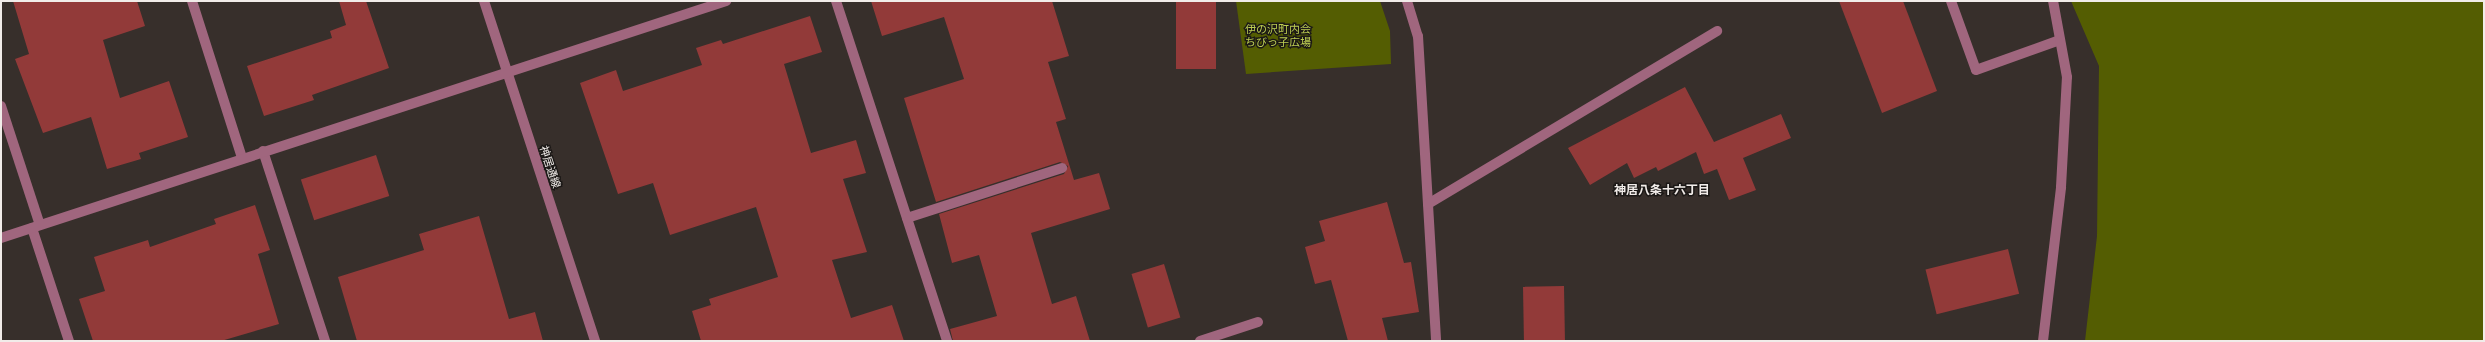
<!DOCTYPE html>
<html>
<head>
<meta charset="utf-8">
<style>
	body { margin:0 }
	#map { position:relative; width:2485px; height:342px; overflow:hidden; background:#372f2b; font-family:"Asap Condensed","Noto Sans JP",sans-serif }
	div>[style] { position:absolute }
	.green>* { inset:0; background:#545d02 }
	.building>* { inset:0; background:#923a39; transform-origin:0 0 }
	.minor>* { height:10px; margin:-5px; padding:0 5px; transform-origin:5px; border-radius:5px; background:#a0667e }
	span { translate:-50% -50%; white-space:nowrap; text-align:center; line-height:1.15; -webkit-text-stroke:3px #1b1816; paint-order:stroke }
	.park-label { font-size:11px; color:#bdce52 }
	.street-label { font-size:11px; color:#f1ece9 }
	.neighbourhood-label { font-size:12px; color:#f1ece9; font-weight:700 }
	.frame { position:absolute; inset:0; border:2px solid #f1ece9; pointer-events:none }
</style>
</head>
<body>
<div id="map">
	<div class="green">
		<div style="clip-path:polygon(1236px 1px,1380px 1px,1390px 31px,1391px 64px,1246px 74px)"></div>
		<div style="clip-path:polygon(2071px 1px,2484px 1px,2484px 341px,2085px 341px,2097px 236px,2099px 66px)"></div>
	</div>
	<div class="building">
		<div style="clip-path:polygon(13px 1px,137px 1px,145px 26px,103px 40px,120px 98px,169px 81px,188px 137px,139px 153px,141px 159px,107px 169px,91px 117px,43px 133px,15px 59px,29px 54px)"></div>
		<div style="clip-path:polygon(339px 1px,366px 1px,389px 68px,312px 95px,314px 100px,264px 116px,247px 66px,332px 38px,330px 31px,346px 25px)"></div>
		<div style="clip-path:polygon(871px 1px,1052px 1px,1069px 56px,1048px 62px,1066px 119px,1056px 122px,1074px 180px,1099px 173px,1110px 209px,1031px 233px,1052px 304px,1076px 296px,1090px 341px,953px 341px,950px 329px,997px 316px,979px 255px,952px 263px,939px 214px,1064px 174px,1068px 166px,1060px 162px,936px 202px,904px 98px,964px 79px,944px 17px,882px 36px)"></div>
		<div style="left:1176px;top:1px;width:40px;height:68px"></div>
		<div style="clip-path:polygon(1839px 1px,1903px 1px,1937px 91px,1882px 113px)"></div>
		<div style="clip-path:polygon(810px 16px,822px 52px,784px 64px,811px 153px,856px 140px,866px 173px,843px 179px,867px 252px,832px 260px,851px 318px,892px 305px,904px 341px,701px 341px,692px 311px,711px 305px,709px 299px,778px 277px,756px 207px,670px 235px,653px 183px,618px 194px,580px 83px,616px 70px,623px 91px,702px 65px,696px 48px,721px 40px,723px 44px)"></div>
		<div style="clip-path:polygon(1685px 87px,1714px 142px,1781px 114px,1791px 138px,1743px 158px,1756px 190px,1729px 200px,1717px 169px,1704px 174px,1696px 152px,1658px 171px,1656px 167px,1634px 178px,1627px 163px,1590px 185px,1568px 148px)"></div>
		<div style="left:376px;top:155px;width:43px;height:79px;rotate:72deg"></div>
		<div style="clip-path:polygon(1387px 202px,1404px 263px,1411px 262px,1419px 312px,1382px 318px,1388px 341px,1348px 341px,1331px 280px,1315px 284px,1305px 247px,1325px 241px,1319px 221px)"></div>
		<div style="clip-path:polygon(255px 205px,270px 250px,258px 254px,279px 324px,221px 341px,93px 341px,79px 299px,105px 291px,94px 257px,148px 240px,150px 247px,216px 224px,214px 219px)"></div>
		<div style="clip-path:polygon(479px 216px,509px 319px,535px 312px,543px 341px,357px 341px,338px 277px,424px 250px,419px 234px)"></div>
		<div style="left:2008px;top:249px;width:46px;height:85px;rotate:76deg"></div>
		<div style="left:1164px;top:264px;width:56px;height:34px;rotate:73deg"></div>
		<div style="left:1564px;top:286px;width:55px;height:41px;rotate:89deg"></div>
	</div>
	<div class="minor">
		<div style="left:192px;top:1px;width:165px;rotate:72.3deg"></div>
		<div style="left:484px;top:1px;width:358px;rotate:71.9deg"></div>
		<div style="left:836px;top:1px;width:358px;rotate:71.9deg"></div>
		<div style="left:1407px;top:1px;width:37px;rotate:73deg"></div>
		<div style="left:1418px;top:36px;width:306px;rotate:86.6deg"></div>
		<div style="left:1951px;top:1px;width:73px;rotate:70.1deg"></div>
		<div style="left:1976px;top:70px;width:89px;rotate:-19.7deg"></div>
		<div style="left:1px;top:106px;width:125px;rotate:71.9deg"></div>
		<div style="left:263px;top:151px;width:200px;rotate:71.9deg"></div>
		<div style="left:1428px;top:204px;width:337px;rotate:-30.9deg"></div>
		<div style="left:907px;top:218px;width:163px;rotate:-17.9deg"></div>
		<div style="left:32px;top:228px;width:119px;rotate:71.9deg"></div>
		<div style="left:1px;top:238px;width:763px;rotate:-18.1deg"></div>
		<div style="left:1200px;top:341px;width:61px;rotate:-18.1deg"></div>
		<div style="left:2043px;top:341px;width:155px;rotate:-83.3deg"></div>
		<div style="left:2061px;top:187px;width:110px;rotate:-86.9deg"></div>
		<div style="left:2067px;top:77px;width:77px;rotate:-100.4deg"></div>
	</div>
	<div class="park-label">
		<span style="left:1278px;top:36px">伊の沢町内会<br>ちびっ子広場</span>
	</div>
	<div class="street-label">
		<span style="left:550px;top:167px;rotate:72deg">神居通線</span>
	</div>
	<div class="neighbourhood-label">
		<span style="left:1662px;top:191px">神居八条十六丁目</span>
	</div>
	<div class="frame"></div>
</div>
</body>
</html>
